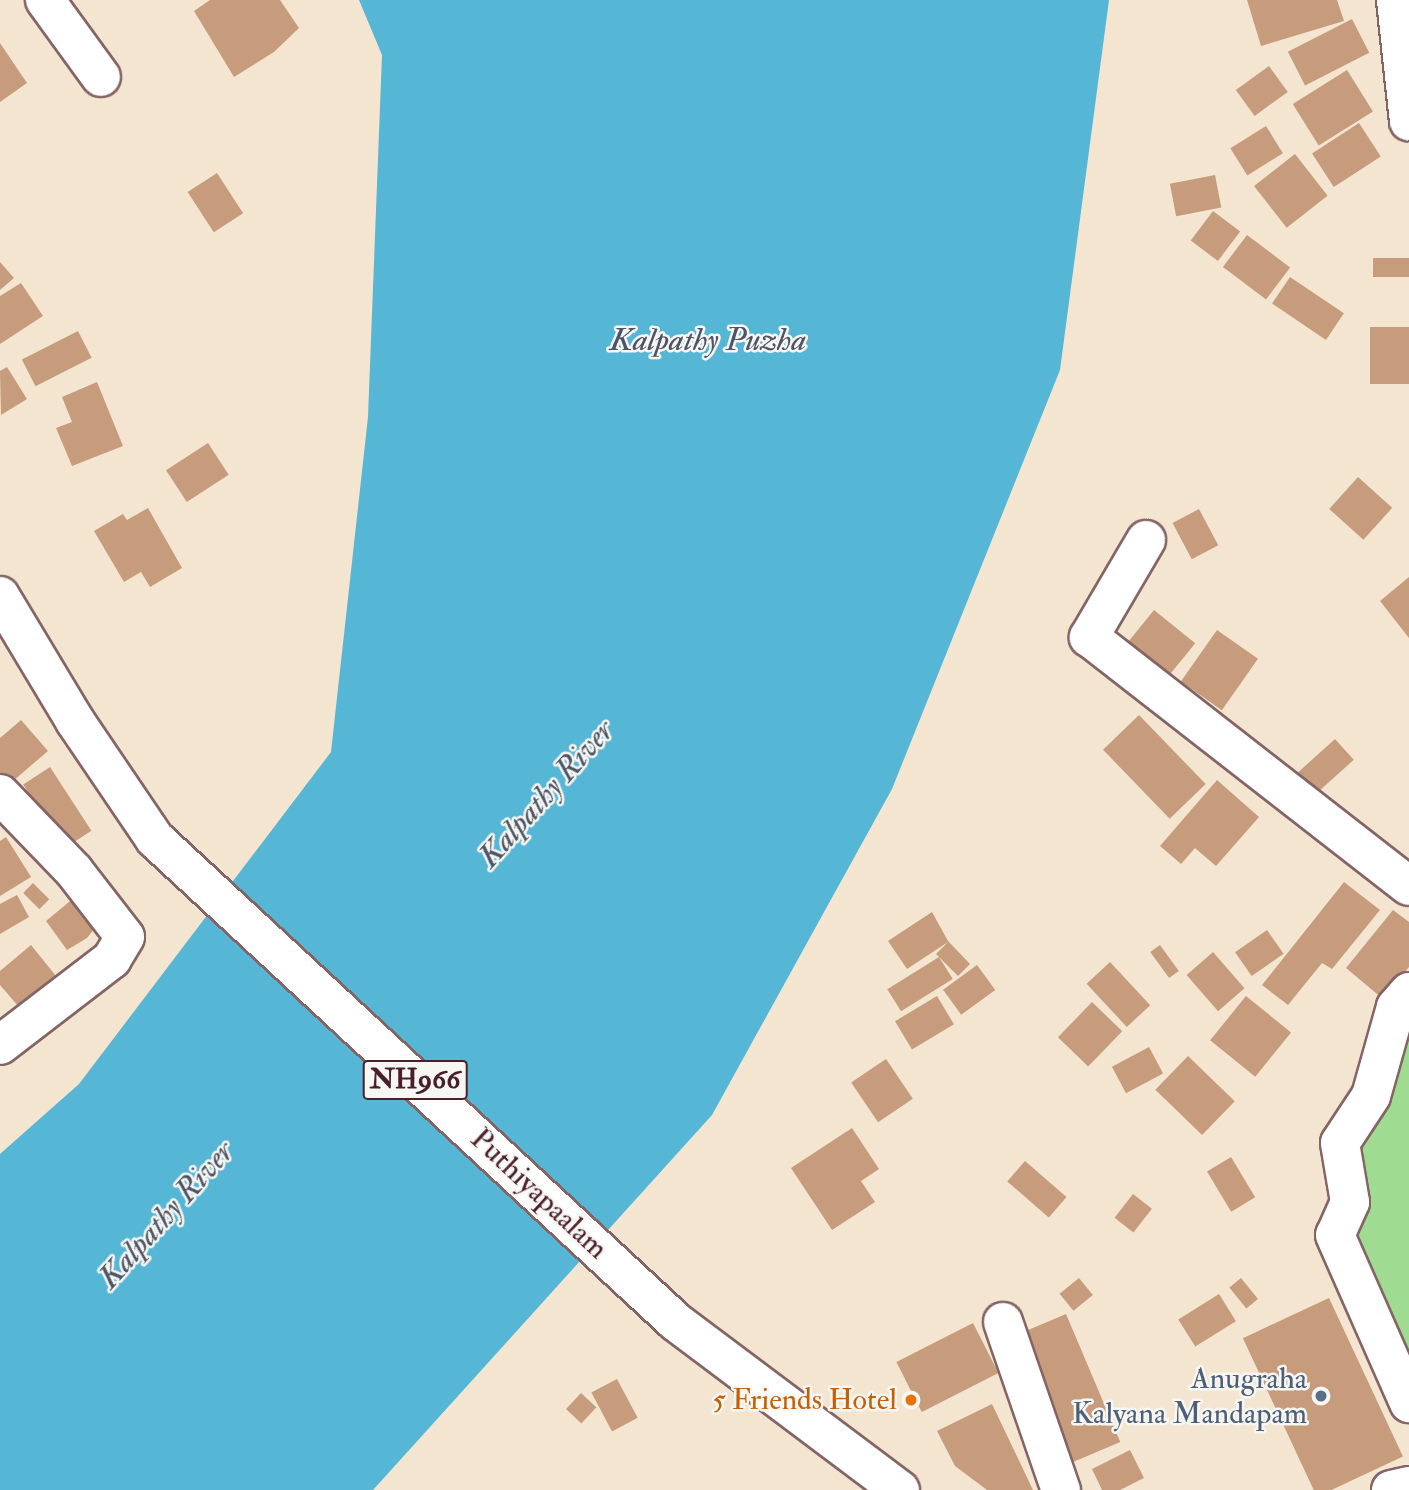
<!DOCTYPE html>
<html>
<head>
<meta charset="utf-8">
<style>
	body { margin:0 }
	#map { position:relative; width:1409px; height:1490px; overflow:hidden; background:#f3e5d0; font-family:"IM FELL Double Pica",serif }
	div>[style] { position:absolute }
	.green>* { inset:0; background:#9fdc91 }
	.water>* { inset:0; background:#56b6d5 }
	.building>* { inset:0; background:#c79c7d; transform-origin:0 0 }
	.roads { filter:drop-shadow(2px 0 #856465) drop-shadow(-2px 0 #856465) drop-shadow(0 2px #856465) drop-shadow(0 -2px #856465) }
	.minor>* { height:38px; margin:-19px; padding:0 19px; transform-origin:19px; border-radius:19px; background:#fff }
	.highway>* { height:38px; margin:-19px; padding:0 19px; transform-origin:19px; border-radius:19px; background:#fff }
	.dots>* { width:19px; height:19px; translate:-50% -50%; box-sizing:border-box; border:4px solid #f6f6f2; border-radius:50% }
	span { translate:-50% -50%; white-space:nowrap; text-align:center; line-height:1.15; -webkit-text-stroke:5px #f6f6f2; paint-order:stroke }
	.shield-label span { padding:2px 5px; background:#f6f6f2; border:2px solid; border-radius:5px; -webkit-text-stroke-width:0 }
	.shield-label { font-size:28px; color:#4a1f2b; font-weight:700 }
	.street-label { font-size:30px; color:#4a1f2b }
	.service-label { font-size:30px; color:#4e5e75 }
	.right { translate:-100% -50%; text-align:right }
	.food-label { font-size:30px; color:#c56008 }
	.water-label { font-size:32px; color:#4e5466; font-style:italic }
</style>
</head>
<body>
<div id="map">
	<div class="green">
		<div style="clip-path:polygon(1409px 1022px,1409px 1351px,1352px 1223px,1352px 1138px)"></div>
	</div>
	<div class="water">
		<div style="clip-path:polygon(359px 0,1109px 0,1060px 370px,892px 789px,712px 1115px,373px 1490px,0 1490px,0 1154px,79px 1084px,331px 752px,368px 417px,382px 55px)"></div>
	</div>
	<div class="building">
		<div style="clip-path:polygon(210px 0,280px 0,299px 28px,274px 52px,234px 77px,194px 11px)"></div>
		<div style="clip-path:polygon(1247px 0,1337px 0,1344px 21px,1261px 46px)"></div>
		<div style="left:1352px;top:19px;width:38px;height:72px;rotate:63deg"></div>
		<div style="clip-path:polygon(0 43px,27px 83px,0 102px)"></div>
		<div style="left:1269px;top:66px;width:32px;height:41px;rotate:54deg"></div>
		<div style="left:1347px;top:70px;width:49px;height:64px;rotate:58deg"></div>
		<div style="left:1359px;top:123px;width:40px;height:56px;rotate:57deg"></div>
		<div style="left:1266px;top:126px;width:32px;height:42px;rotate:58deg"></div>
		<div style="left:1295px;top:154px;width:53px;height:52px;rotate:52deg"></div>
		<div style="left:217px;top:173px;width:48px;height:35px;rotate:57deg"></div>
		<div style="left:1215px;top:175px;width:33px;height:46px;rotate:79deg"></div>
		<div style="left:1213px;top:211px;width:34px;height:37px;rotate:37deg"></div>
		<div style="left:1247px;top:235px;width:54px;height:40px;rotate:37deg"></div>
		<div style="left:1409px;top:258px;width:19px;height:36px;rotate:90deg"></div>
		<div style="clip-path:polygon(0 262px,14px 278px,0 290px)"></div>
		<div style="left:1290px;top:277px;width:65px;height:32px;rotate:34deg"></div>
		<div style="clip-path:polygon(21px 283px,43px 316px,0 344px,0 296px)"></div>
		<div style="left:1409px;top:327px;width:57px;height:39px;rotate:90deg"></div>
		<div style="left:78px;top:331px;width:30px;height:63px;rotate:63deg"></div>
		<div style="clip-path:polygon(7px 367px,27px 399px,1px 415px,0 371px)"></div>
		<div style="clip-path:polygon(97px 382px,123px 446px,72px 466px,56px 428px,72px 422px,62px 397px)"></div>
		<div style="left:208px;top:443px;width:38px;height:50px;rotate:57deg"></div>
		<div style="left:1358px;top:477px;width:46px;height:43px;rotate:42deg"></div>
		<div style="clip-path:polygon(148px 508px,182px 568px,150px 587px,141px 572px,124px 582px,94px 531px,123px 514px,127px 520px)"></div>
		<div style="left:1199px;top:509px;width:41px;height:30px;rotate:62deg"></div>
		<div style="clip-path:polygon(1409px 577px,1409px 638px,1380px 601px)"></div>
		<div style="left:1154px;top:610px;width:53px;height:55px;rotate:39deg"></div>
		<div style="left:1217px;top:630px;width:50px;height:63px;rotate:35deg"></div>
		<div style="left:1139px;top:715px;width:96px;height:50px;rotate:46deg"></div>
		<div style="clip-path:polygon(21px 720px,48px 751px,6px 787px,0 780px,0 738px)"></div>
		<div style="left:1335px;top:739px;width:28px;height:54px;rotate:48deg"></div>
		<div style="left:50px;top:767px;width:76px;height:32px;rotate:57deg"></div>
		<div style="clip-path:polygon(1217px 780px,1259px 817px,1216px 866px,1195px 848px,1181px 864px,1160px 846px)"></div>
		<div style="clip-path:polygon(6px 837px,31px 877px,0 896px,0 841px)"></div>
		<div style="clip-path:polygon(1344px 882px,1380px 910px,1332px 969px,1322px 963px,1288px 1005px,1262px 985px)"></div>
		<div style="left:33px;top:883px;width:23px;height:14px;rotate:45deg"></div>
		<div style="clip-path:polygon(81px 892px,101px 920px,87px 938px,67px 950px,46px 921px)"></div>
		<div style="clip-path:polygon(17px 895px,29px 917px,0 934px,0 904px)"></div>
		<div style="clip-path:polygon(1393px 910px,1409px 922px,1409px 967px,1383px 999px,1346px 968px)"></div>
		<div style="clip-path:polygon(932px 912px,948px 941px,970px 964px,958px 976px,936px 954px,948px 942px,907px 969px,888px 941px)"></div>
		<div style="left:1267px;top:930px;width:29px;height:39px;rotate:55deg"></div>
		<div style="clip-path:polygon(31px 945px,56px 976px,19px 1007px,0 985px,0 971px)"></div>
		<div style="left:1160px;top:945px;width:32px;height:12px;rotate:54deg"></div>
		<div style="left:1213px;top:952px;width:48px;height:35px;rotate:49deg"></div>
		<div style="left:939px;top:957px;width:26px;height:61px;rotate:58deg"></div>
		<div style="left:1110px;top:962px;width:59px;height:32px;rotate:47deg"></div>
		<div style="left:977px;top:965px;width:31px;height:42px;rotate:54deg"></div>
		<div style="left:937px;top:996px;width:33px;height:49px;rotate:59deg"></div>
		<div style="left:1246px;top:996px;width:58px;height:57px;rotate:39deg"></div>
		<div style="left:1092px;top:1002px;width:42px;height:49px;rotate:44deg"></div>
		<div style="left:1149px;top:1047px;width:30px;height:42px;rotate:62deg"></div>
		<div style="left:1188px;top:1056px;width:65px;height:47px;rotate:44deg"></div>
		<div style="left:886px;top:1059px;width:48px;height:42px;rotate:56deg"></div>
		<div style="clip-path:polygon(852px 1128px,879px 1169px,861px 1181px,875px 1202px,832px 1230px,791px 1168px)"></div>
		<div style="left:1231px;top:1157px;width:47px;height:28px;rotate:59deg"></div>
		<div style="left:1025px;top:1161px;width:55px;height:27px;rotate:41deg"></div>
		<div style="left:1133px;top:1194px;width:24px;height:30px;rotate:38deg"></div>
		<div style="left:1079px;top:1278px;width:22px;height:25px;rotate:51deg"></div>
		<div style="left:1241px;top:1278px;width:27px;height:15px;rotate:51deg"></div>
		<div style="left:1219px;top:1294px;width:32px;height:48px;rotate:58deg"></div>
		<div style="left:1329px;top:1298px;width:175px;height:95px;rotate:65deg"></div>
		<div style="left:1066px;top:1314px;width:139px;height:52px;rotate:67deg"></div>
		<div style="left:973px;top:1323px;width:56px;height:86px;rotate:63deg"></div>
		<div style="left:617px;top:1379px;width:44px;height:29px;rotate:62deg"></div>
		<div style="left:581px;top:1393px;width:21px;height:22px;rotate:43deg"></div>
		<div style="clip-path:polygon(992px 1404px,1033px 1490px,987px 1490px,955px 1466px,937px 1431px)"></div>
		<div style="clip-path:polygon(1130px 1450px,1144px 1478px,1120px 1490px,1102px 1490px,1092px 1469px)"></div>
	</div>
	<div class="roads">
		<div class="minor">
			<div style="left:45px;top:0;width:95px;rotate:54deg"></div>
			<div style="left:1396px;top:0;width:122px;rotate:83.9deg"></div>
			<div style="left:1146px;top:540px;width:113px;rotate:120.4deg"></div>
			<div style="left:1089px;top:637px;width:405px;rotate:37.9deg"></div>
			<div style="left:0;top:794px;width:107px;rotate:46.1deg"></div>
			<div style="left:74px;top:871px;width:83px;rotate:52.3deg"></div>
			<div style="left:125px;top:937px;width:26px;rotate:121deg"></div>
			<div style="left:112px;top:959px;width:141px;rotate:142.5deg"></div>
			<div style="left:1409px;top:992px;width:20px;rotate:131deg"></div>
			<div style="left:1396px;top:1007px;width:92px;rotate:105.7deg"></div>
			<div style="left:1371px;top:1096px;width:56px;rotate:123.4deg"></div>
			<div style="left:1340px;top:1143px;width:60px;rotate:80.4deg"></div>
			<div style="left:1350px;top:1202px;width:36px;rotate:114deg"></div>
			<div style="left:1335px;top:1235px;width:184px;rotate:66.2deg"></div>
			<div style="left:1003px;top:1322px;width:178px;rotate:71deg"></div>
		</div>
		<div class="highway">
			<div style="left:0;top:596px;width:146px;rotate:59deg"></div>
			<div style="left:75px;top:721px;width:143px;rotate:55.9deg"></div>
			<div style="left:155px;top:839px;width:710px;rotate:42.83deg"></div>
			<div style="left:676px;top:1322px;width:280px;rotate:36.9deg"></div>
			<div style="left:1391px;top:1490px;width:18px;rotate:-13deg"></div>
		</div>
	</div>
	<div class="dots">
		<div style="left:1321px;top:1396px;background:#5c6f8a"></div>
		<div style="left:911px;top:1400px;background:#e8710a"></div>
	</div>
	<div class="shield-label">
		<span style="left:415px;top:1080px">NH966</span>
	</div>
	<div class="street-label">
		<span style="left:539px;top:1194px;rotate:43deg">Puthiyapaalam</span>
	</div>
	<div class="service-label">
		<span class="right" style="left:1307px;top:1396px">Anugraha<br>Kalyana Mandapam</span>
	</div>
	<div class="food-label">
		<span class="right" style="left:897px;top:1400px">5 Friends Hotel</span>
	</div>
	<div class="water-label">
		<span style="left:708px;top:340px">Kalpathy Puzha</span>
		<span style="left:546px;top:794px;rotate:-48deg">Kalpathy River</span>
		<span style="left:166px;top:1215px;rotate:-48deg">Kalpathy River</span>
	</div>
</div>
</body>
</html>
